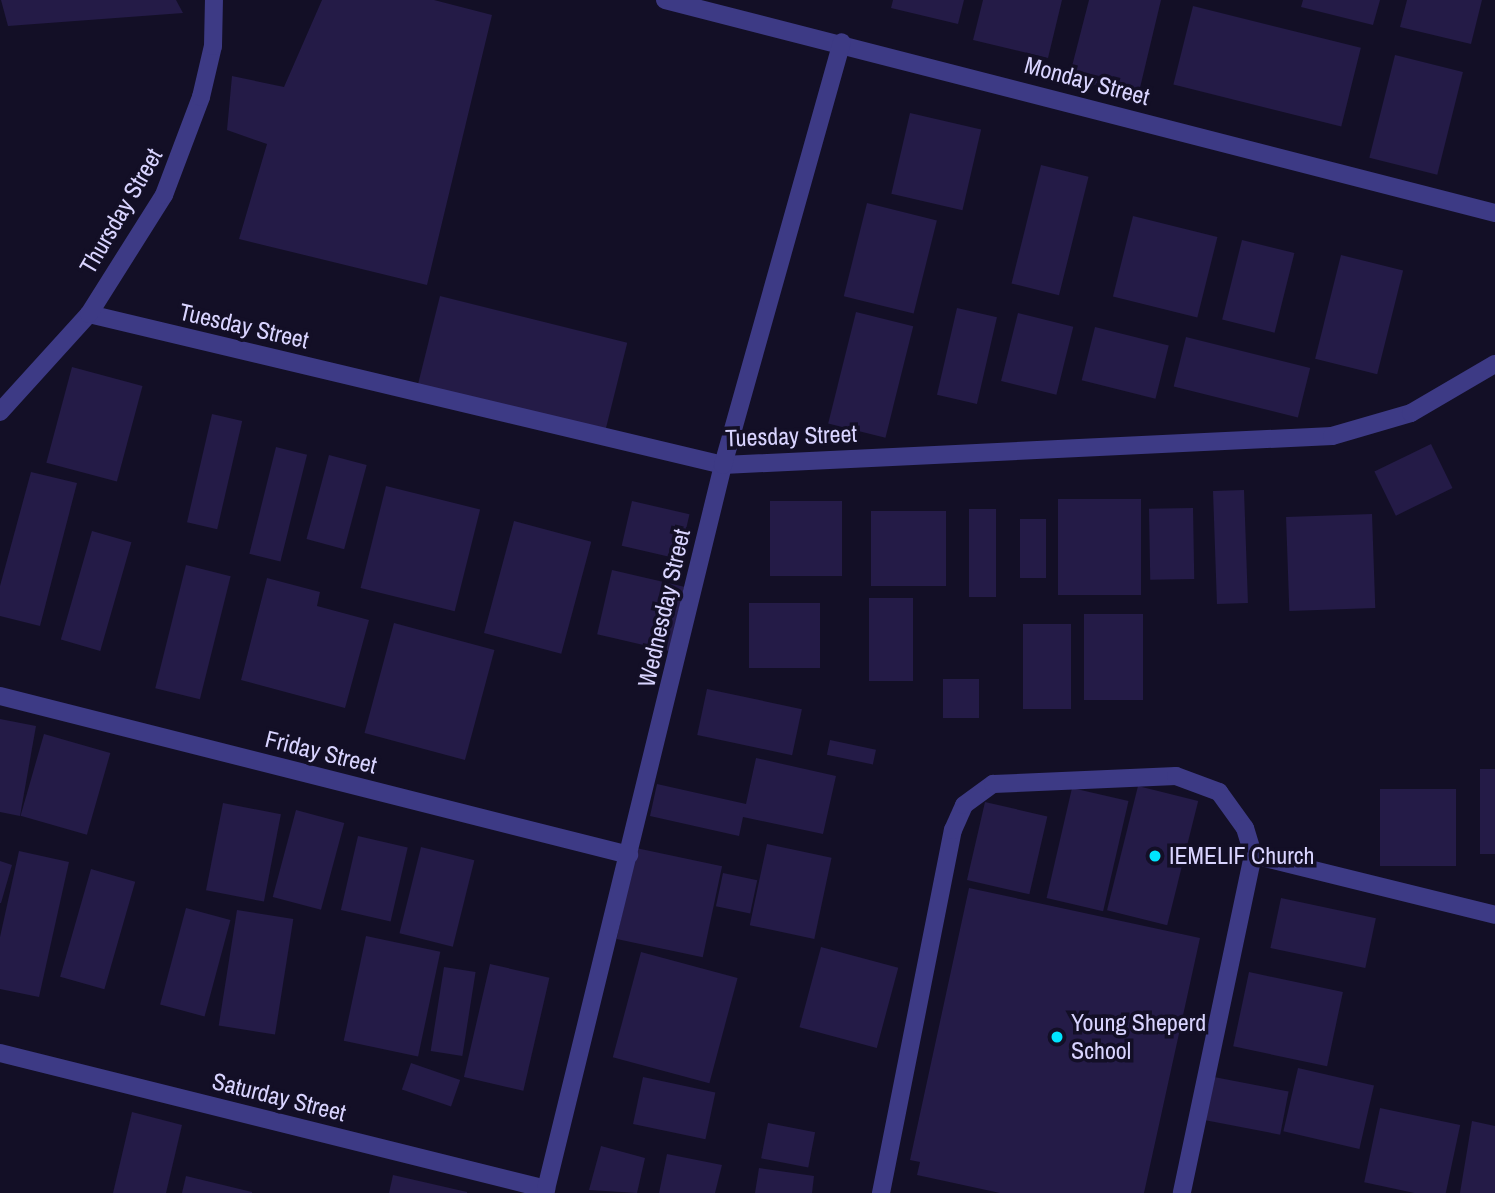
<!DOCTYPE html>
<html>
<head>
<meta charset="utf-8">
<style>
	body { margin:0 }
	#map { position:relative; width:1495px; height:1193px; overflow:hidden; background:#130f26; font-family:"Archivo Narrow",sans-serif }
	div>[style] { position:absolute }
	.building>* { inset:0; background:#241b47; transform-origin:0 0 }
	.minor>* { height:18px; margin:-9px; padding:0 9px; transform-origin:9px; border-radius:9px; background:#3d3a85 }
	.dots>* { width:19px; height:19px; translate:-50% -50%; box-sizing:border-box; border:4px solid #130f26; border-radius:50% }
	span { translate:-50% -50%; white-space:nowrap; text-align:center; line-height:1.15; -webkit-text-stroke:7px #130f26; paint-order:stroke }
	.street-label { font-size:24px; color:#d9d4ff }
	.poi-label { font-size:24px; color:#d9d4ff }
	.left { translate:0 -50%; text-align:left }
</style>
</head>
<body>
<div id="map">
	<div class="building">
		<div style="clip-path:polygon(1px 0,176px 0,183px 13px,8px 26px)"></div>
		<div style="clip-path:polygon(322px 0,434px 0,492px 15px,427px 285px,239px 239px,267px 144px,227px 130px,232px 76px,284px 87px)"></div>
		<div style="clip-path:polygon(893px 0,964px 0,958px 24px,891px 8px)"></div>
		<div style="clip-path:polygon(983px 0,1062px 0,1048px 58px,973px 40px)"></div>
		<div style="clip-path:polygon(1089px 0,1161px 0,1138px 96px,1069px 78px)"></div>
		<div style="clip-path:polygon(1303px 0,1380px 0,1373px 25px,1301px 7px)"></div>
		<div style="clip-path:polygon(1407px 0,1482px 0,1471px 44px,1400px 27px)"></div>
		<div style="left:1193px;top:6px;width:173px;height:81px;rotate:14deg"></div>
		<div style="left:1395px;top:55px;width:70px;height:106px;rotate:14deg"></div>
		<div style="left:910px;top:113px;width:73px;height:83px;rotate:13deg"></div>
		<div style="left:1041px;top:165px;width:49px;height:122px;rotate:14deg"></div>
		<div style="left:867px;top:203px;width:72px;height:96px;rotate:14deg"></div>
		<div style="left:1133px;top:216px;width:87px;height:83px;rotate:14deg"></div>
		<div style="left:1242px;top:240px;width:54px;height:82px;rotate:14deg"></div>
		<div style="left:1341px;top:255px;width:64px;height:107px;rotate:14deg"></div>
		<div style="left:440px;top:296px;width:193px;height:94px;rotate:14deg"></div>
		<div style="left:957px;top:308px;width:41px;height:89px;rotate:13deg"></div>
		<div style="left:856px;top:312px;width:59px;height:115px;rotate:14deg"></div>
		<div style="left:1018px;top:313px;width:57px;height:70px;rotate:14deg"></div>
		<div style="left:1095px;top:327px;width:76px;height:55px;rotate:14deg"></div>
		<div style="left:1186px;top:337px;width:128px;height:51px;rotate:14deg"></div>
		<div style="left:72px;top:367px;width:73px;height:99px;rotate:15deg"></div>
		<div style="left:212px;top:414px;width:31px;height:111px;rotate:13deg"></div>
		<div style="left:1431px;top:444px;width:49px;height:63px;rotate:64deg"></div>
		<div style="left:276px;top:447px;width:32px;height:110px;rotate:14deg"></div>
		<div style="left:329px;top:455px;width:39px;height:87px;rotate:15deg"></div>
		<div style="clip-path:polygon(31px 472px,77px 483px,40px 626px,0 616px,0 586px)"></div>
		<div style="left:386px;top:486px;width:97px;height:105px;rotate:14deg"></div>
		<div style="left:1244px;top:490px;width:113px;height:31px;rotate:88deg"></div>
		<div style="left:1058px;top:499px;width:83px;height:96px"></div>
		<div style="left:632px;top:501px;width:59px;height:46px;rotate:13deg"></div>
		<div style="left:842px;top:501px;width:75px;height:72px;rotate:90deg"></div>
		<div style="left:1193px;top:508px;width:71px;height:44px;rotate:89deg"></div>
		<div style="left:969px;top:509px;width:27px;height:88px"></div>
		<div style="left:871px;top:511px;width:75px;height:75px"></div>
		<div style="left:1372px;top:514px;width:94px;height:86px;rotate:88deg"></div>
		<div style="left:1020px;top:519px;width:26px;height:59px"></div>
		<div style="left:514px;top:521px;width:80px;height:116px;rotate:15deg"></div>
		<div style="left:92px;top:531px;width:41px;height:113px;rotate:16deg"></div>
		<div style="left:186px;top:565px;width:46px;height:127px;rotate:14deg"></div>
		<div style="left:612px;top:570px;width:74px;height:66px;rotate:13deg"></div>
		<div style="clip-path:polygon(267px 578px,320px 592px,317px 606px,369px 620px,345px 708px,241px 680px)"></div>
		<div style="left:913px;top:598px;width:83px;height:44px;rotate:90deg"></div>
		<div style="left:749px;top:603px;width:71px;height:65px"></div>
		<div style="left:1143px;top:614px;width:86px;height:59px;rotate:90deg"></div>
		<div style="left:394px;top:623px;width:104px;height:114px;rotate:15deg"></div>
		<div style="left:1023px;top:624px;width:48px;height:85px"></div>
		<div style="left:943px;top:679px;width:36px;height:39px"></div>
		<div style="left:707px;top:689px;width:97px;height:47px;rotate:12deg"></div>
		<div style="clip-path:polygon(0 719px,36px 726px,20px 816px,0 812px)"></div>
		<div style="left:44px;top:734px;width:69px;height:85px;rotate:16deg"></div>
		<div style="left:830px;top:740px;width:47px;height:15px;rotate:12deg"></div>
		<div style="clip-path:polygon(756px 758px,836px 776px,823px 834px,743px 817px,739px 836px,650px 816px,657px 784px,746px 804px)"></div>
		<div style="left:1480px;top:769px;width:15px;height:85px"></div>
		<div style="left:1138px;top:786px;width:62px;height:128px;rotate:14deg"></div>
		<div style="left:1072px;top:788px;width:58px;height:113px;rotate:13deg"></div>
		<div style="left:1380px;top:789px;width:76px;height:77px"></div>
		<div style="left:985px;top:802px;width:64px;height:80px;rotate:13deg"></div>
		<div style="left:223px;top:803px;width:59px;height:89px;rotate:11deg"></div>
		<div style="left:296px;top:810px;width:50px;height:90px;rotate:15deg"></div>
		<div style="left:358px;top:836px;width:51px;height:76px;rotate:13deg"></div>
		<div style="left:767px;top:844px;width:66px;height:83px;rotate:12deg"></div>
		<div style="left:421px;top:847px;width:55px;height:89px;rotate:14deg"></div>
		<div style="left:636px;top:848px;width:88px;height:93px;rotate:12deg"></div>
		<div style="clip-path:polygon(19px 851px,69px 862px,39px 997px,0 989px,0 937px)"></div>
		<div style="clip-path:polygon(0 861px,12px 865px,1px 903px,0 903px)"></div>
		<div style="left:91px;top:869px;width:46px;height:112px;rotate:16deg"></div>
		<div style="left:723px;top:873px;width:35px;height:34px;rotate:12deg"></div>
		<div style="clip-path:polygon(969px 888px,1200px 938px,1144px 1193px,1000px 1193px,917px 1175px,920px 1162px,910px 1160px)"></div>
		<div style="left:1281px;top:898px;width:97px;height:51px;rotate:12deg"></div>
		<div style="left:186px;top:908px;width:46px;height:100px;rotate:15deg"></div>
		<div style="left:237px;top:910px;width:57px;height:117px;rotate:9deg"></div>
		<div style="left:366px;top:936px;width:76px;height:107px;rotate:12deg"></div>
		<div style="left:821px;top:947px;width:80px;height:83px;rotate:15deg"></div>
		<div style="left:641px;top:952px;width:100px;height:109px;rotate:15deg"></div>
		<div style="left:490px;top:964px;width:61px;height:116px;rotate:13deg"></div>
		<div style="left:444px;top:967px;width:32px;height:85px;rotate:9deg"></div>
		<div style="left:1249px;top:972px;width:96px;height:76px;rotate:12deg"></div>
		<div style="left:411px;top:1063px;width:52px;height:28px;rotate:19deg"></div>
		<div style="left:1298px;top:1068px;width:78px;height:65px;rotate:13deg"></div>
		<div style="left:643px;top:1077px;width:74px;height:48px;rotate:12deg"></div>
		<div style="left:1214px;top:1077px;width:76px;height:44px;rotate:11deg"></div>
		<div style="left:1380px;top:1108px;width:82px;height:76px;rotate:12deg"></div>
		<div style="clip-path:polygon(132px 1112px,182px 1125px,166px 1193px,113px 1193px)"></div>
		<div style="clip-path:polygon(1472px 1121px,1495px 1126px,1495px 1193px,1460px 1193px)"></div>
		<div style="left:768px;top:1123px;width:48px;height:36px;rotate:11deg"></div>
		<div style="clip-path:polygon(601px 1146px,645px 1158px,637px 1193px,589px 1190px)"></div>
		<div style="clip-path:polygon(667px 1154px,722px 1165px,715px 1193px,659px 1193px)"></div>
		<div style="clip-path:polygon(759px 1168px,814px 1176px,812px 1193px,755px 1193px)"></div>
		<div style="clip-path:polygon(393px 1175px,467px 1192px,467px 1193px,389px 1193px)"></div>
		<div style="clip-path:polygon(186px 1176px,252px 1192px,252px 1193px,182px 1193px)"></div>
	</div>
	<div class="minor">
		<div style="left:665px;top:0;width:857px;rotate:14.39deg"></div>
		<div style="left:89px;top:314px;width:652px;rotate:13.4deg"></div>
		<div style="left:723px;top:465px;width:610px;rotate:-2.73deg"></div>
		<div style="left:1332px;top:436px;width:82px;rotate:-16.2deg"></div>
		<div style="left:1411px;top:413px;width:97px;rotate:-30.3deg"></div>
		<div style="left:0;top:412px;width:132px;rotate:-47.8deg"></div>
		<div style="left:89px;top:314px;width:141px;rotate:-57.8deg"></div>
		<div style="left:164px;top:195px;width:105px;rotate:-69.3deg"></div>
		<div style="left:201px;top:97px;width:52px;rotate:-76.8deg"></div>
		<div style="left:213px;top:46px;width:46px;rotate:-88.8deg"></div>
		<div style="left:0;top:696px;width:649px;rotate:14.19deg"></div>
		<div style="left:1253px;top:855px;width:249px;rotate:13.9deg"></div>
		<div style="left:0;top:1053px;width:563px;rotate:13.99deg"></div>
		<div style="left:546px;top:1189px;width:745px;rotate:-76.26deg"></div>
		<div style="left:723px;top:465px;width:439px;rotate:-74.3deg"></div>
		<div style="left:881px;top:1193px;width:370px;rotate:-78.8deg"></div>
		<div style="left:953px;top:830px;width:27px;rotate:-66deg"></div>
		<div style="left:964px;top:805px;width:36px;rotate:-36deg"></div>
		<div style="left:993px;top:784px;width:183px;rotate:-2.5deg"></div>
		<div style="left:1176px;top:776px;width:46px;rotate:20.4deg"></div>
		<div style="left:1219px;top:792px;width:44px;rotate:54.2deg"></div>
		<div style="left:1245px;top:828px;width:28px;rotate:73deg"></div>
		<div style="left:1253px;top:855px;width:345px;rotate:101.9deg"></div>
	</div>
	<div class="dots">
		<div style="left:1155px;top:856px;background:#00e5ff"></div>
		<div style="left:1057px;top:1037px;background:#00e5ff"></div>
	</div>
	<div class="street-label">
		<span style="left:1087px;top:81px;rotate:15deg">Monday Street</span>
		<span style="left:121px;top:211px;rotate:-60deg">Thursday Street</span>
		<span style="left:244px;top:326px;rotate:13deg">Tuesday Street</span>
		<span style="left:791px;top:436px;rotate:-2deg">Tuesday Street</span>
		<span style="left:664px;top:608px;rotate:-77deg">Wednesday Street</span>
		<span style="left:321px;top:752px;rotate:14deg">Friday Street</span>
		<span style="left:279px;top:1097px;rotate:14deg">Saturday Street</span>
	</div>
	<div class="poi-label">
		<span class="left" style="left:1169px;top:856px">IEMELIF Church</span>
		<span class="left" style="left:1071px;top:1037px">Young Sheperd<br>School</span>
	</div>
</div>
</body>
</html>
